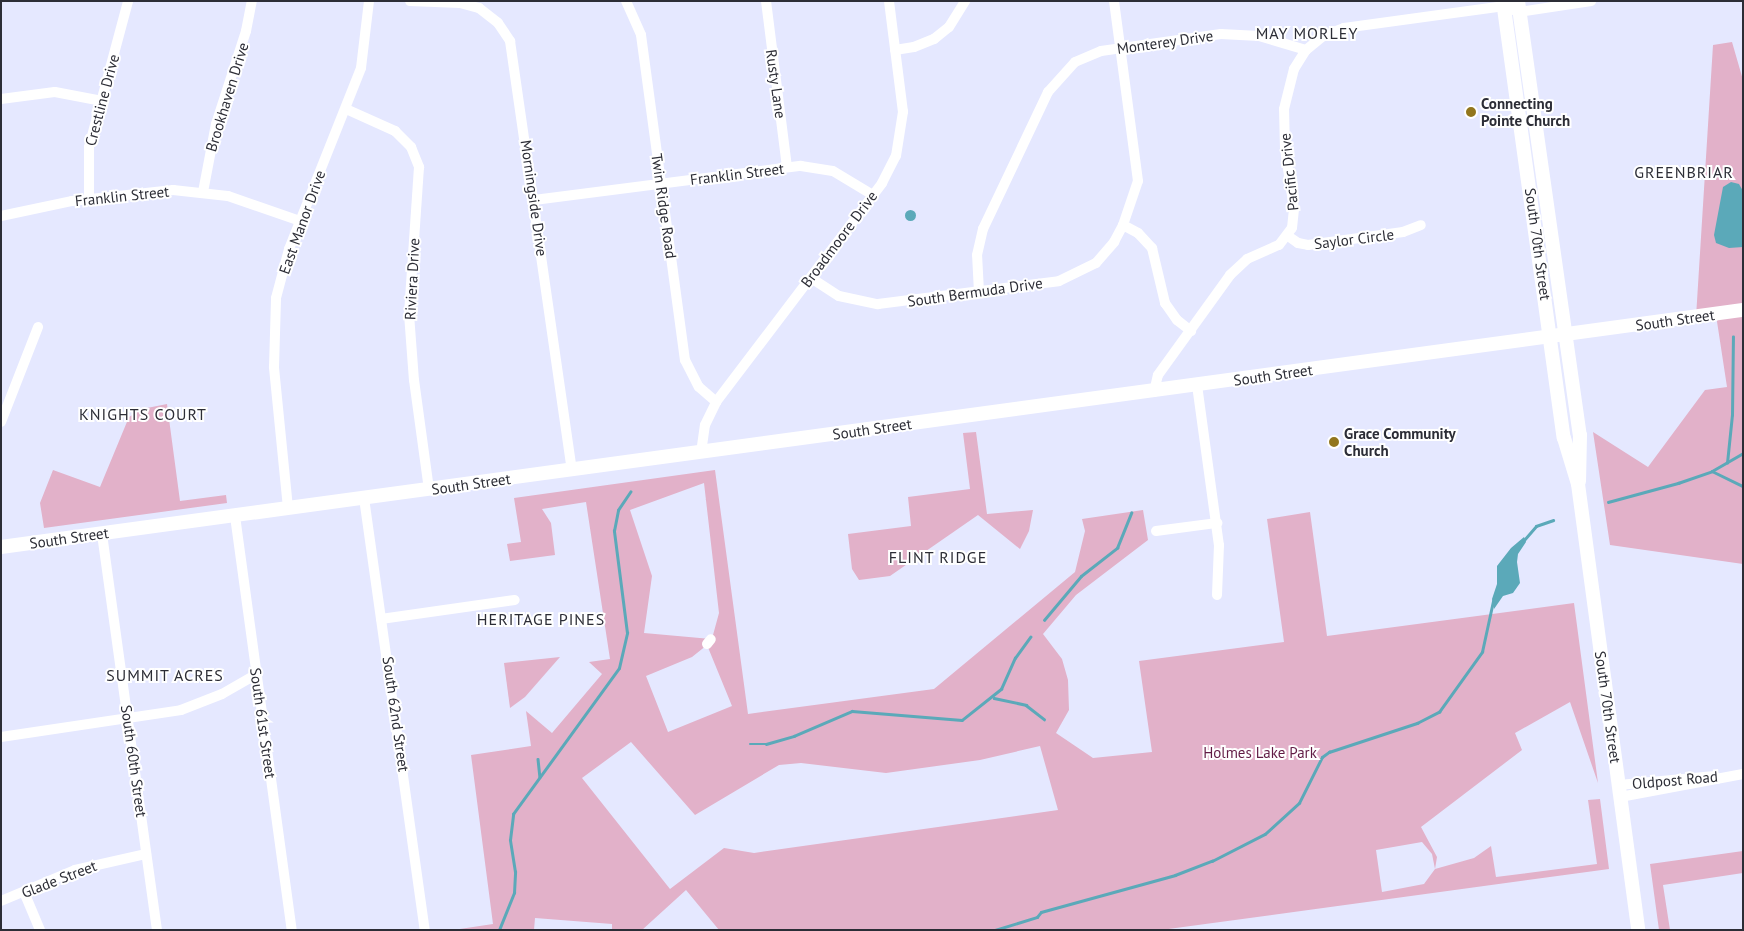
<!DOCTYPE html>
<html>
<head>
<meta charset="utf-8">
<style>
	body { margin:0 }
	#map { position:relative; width:1744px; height:931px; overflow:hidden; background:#e5e8ff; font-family:"PT Sans",sans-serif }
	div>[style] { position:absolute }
	.green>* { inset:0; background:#e2b1c9 }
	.water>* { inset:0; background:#5ba9b9 }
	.round { border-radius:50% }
	.stream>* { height:2.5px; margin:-1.25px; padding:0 1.25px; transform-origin:1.25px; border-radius:1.25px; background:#5ba9b9 }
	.street>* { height:10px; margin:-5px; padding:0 5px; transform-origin:5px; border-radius:5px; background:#fff }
	.secondary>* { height:14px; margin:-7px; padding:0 7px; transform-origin:7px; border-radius:7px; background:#fff }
	.dots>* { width:14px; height:14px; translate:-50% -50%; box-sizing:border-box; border:2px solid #fff; border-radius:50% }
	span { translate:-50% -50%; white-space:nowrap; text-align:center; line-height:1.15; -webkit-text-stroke:4px #fff; paint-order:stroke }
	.street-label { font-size:15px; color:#2c2d36 }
	.poi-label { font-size:15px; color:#2c2d36; font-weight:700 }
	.left { translate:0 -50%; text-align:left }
	.park-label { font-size:15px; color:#621c45 }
	.neighbourhood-label { font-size:16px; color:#2c2d36; letter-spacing:1px }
	.frame { position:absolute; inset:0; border:2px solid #2c2d36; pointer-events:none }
</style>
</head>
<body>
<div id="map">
	<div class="green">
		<div style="clip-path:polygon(1732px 42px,1743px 80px,1743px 564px,1610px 545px,1593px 432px,1648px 467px,1705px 390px,1727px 387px,1716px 315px,1696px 317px,1713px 45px)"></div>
		<div style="clip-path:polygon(167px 404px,180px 501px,226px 495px,227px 503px,44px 528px,40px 503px,53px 470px,100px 487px,129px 417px,142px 409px)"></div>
		<div style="clip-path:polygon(976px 432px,987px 514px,1033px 510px,1029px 531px,1020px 549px,978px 515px,890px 576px,859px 580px,852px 569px,848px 534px,911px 526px,908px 497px,970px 489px,963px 433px)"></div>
		<div style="clip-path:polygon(evenodd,715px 470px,748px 714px,934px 689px,1075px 572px,1085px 531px,1082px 519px,1143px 510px,1148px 540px,1076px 595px,1043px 634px,1062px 659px,1068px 680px,1069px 710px,1056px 733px,1093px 758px,1152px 752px,1139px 661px,1284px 642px,1267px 519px,1310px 512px,1327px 636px,1574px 603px,1598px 783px,1570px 702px,1515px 733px,1522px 750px,1421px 827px,1437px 857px,1435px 869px,1474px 858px,1491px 846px,1496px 877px,1597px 864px,1588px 800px,1600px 799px,1609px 869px,1161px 930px,719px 930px,686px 890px,642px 930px,612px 930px,612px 924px,535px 918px,534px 930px,453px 930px,493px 924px,471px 755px,531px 746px,526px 711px,552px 733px,602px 674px,589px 662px,610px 659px,586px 502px,542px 509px,551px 523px,555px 555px,510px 561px,507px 544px,521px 542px,514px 498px,715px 470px,704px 483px,719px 613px,713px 635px,711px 639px,644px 633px,652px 576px,630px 510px,704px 483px,715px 470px,707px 645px,732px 706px,668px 732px,646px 676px,692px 657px,707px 645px,715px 470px,631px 742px,695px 815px,779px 765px,801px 763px,886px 773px,980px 760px,1040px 746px,1058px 810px,754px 853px,724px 848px,670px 889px,582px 778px,631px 742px,715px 470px,1422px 842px,1432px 854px,1435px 869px,1424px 884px,1382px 892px,1376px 850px,1422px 842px)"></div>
		<div style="clip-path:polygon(560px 657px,525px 697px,510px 708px,504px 663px)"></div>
		<div style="clip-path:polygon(1743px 851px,1743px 873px,1663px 885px,1670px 930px,1659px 930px,1650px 864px)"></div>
	</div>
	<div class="water">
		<div style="clip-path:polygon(1731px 182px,1739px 184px,1743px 191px,1743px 247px,1729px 248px,1716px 243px,1714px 235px,1723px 187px)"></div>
		<div class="round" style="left:904.5px;top:209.5px;width:11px;height:11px"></div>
		<div style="clip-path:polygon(1524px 537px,1526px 542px,1518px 554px,1517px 562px,1520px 583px,1513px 593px,1503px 596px,1494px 609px,1492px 599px,1497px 584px,1497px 566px,1511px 548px)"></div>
	</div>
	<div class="stream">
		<div style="left:1727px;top:463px;width:48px;rotate:-84.1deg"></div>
		<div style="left:1732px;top:415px;width:78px;rotate:-89.3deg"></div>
		<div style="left:1712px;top:471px;width:34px;rotate:26deg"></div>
		<div style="left:1608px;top:502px;width:73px;rotate:-15.2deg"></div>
		<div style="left:1678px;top:483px;width:36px;rotate:-19deg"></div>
		<div style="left:1712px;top:471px;width:36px;rotate:-30deg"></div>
		<div style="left:1524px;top:540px;width:18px;rotate:-49deg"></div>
		<div style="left:1536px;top:526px;width:18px;rotate:-19deg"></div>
		<div style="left:1044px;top:620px;width:57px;rotate:-49.9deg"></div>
		<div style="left:1081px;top:576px;width:46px;rotate:-37.9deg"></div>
		<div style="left:1117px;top:548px;width:38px;rotate:-68deg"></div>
		<div style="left:994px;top:698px;width:33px;rotate:12deg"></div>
		<div style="left:1026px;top:705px;width:23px;rotate:38deg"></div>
		<div style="left:750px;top:744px;width:16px"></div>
		<div style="left:766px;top:744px;width:29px;rotate:-16deg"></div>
		<div style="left:794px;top:736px;width:63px;rotate:-23.3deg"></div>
		<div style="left:852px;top:711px;width:110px;rotate:4.7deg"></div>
		<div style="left:962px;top:720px;width:50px;rotate:-38.5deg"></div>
		<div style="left:1001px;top:689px;width:34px;rotate:-66deg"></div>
		<div style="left:1015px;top:658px;width:26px;rotate:-54deg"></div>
		<div style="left:538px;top:759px;width:18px;rotate:84deg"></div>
		<div style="left:499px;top:930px;width:40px;rotate:-68deg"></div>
		<div style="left:514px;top:893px;width:21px;rotate:-87deg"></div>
		<div style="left:515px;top:872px;width:32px;rotate:-99deg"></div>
		<div style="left:510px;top:840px;width:26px;rotate:-83deg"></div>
		<div style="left:513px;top:814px;width:180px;rotate:-54deg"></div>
		<div style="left:619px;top:668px;width:36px;rotate:-77deg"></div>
		<div style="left:627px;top:633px;width:103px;rotate:-97.3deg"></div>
		<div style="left:614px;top:531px;width:21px;rotate:-79deg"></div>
		<div style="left:618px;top:510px;width:22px;rotate:-56deg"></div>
		<div style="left:995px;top:930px;width:44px;rotate:-17.2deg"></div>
		<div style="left:1037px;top:917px;width:6px;rotate:-51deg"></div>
		<div style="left:1041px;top:912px;width:139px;rotate:-15.4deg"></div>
		<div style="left:1175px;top:875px;width:40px;rotate:-21deg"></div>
		<div style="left:1212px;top:861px;width:59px;rotate:-27deg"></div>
		<div style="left:1265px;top:834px;width:46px;rotate:-42.4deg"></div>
		<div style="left:1299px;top:803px;width:51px;rotate:-63.4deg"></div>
		<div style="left:1322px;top:757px;width:9px;rotate:-36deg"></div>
		<div style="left:1329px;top:752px;width:93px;rotate:-18.2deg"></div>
		<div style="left:1417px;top:723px;width:25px;rotate:-27deg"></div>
		<div style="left:1439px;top:712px;width:74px;rotate:-54.4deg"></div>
		<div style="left:1482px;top:652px;width:52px;rotate:-77.8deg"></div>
	</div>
	<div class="street">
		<div style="left:410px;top:1px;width:50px;rotate:2.3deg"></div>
		<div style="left:460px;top:3px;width:20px;rotate:15deg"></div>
		<div style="left:479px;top:8px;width:24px;rotate:38deg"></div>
		<div style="left:498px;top:23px;width:22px;rotate:56deg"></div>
		<div style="left:510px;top:41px;width:433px;rotate:81.8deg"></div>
		<div style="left:626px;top:1px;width:37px;rotate:66deg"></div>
		<div style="left:641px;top:35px;width:328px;rotate:82.3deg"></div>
		<div style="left:685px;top:360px;width:30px;rotate:63deg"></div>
		<div style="left:699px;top:387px;width:23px;rotate:41deg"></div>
		<div style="left:766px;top:1px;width:167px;rotate:82.8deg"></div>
		<div style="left:1504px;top:6px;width:16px;rotate:22deg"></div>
		<div style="left:1519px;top:12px;width:73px;rotate:-8.7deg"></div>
		<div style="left:895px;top:50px;width:19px;rotate:-9deg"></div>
		<div style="left:914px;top:47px;width:22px;rotate:-22deg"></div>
		<div style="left:934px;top:39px;width:19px;rotate:-39deg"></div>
		<div style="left:949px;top:27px;width:31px;rotate:-58deg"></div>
		<div style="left:1px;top:99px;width:54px;rotate:-7.4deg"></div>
		<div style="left:55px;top:92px;width:48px;rotate:10.8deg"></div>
		<div style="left:346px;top:109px;width:54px;rotate:24.2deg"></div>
		<div style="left:395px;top:131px;width:23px;rotate:45deg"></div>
		<div style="left:411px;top:147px;width:22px;rotate:68deg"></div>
		<div style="left:419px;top:167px;width:147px;rotate:93.9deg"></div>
		<div style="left:409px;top:314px;width:66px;rotate:85.7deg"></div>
		<div style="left:414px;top:380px;width:110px;rotate:82.2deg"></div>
		<div style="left:203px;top:192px;width:69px;rotate:-79.2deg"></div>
		<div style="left:216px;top:124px;width:98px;rotate:-72.1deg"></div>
		<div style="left:246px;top:31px;width:31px;rotate:-79deg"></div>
		<div style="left:89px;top:199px;width:52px;rotate:-90deg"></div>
		<div style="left:89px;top:147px;width:151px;rotate:-75deg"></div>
		<div style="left:534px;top:200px;width:269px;rotate:-7.3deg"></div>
		<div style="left:801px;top:166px;width:32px;rotate:9deg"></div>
		<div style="left:833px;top:171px;width:47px;rotate:31deg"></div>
		<div style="left:1px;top:216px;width:73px;rotate:-11.9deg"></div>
		<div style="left:72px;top:201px;width:102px;rotate:-6.2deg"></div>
		<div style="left:173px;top:190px;width:55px;rotate:6.2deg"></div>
		<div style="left:228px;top:196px;width:76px;rotate:19.1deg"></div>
		<div style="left:1123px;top:225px;width:17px;rotate:28deg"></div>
		<div style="left:1138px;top:233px;width:21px;rotate:47deg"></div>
		<div style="left:1152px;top:248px;width:57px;rotate:76.7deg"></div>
		<div style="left:1165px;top:303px;width:21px;rotate:55deg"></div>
		<div style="left:1177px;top:320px;width:18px;rotate:38deg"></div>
		<div style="left:1288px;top:236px;width:12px;rotate:35deg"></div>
		<div style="left:1298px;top:243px;width:10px;rotate:11deg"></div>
		<div style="left:1308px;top:245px;width:96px;rotate:-7.8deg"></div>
		<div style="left:1403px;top:232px;width:19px;rotate:-21deg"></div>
		<div style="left:811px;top:278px;width:33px;rotate:33deg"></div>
		<div style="left:839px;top:296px;width:40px;rotate:12deg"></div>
		<div style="left:878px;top:304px;width:182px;rotate:-7.2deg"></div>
		<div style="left:1059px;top:281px;width:41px;rotate:-25.9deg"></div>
		<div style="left:1096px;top:263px;width:28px;rotate:-49deg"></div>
		<div style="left:1114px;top:242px;width:19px;rotate:-62deg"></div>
		<div style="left:1123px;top:225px;width:46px;rotate:-71.2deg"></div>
		<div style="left:1138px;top:181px;width:182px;rotate:-97.6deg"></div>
		<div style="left:979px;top:292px;width:37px;rotate:-93deg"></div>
		<div style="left:977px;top:255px;width:27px;rotate:-77deg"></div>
		<div style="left:983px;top:229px;width:152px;rotate:-64.6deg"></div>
		<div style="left:1048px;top:92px;width:40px;rotate:-48deg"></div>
		<div style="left:1075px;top:62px;width:28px;rotate:-23deg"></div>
		<div style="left:1101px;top:51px;width:121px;rotate:-8.1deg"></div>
		<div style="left:1221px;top:34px;width:38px;rotate:3deg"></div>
		<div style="left:1259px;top:36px;width:49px;rotate:16.6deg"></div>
		<div style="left:1306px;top:50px;width:22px;rotate:-39deg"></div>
		<div style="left:1323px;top:36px;width:22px;rotate:-21deg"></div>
		<div style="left:1344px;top:28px;width:162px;rotate:-7.8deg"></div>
		<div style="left:1504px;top:6px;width:9px;rotate:-32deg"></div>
		<div style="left:1197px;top:385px;width:162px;rotate:82.2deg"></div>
		<div style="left:1219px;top:545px;width:50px;rotate:92.3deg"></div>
		<div style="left:1154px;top:392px;width:17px;rotate:-77deg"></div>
		<div style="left:1158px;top:375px;width:123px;rotate:-54.2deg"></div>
		<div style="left:1230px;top:275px;width:23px;rotate:-43deg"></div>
		<div style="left:1247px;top:259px;width:35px;rotate:-24deg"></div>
		<div style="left:1279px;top:245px;width:21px;rotate:-53deg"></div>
		<div style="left:1292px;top:228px;width:19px;rotate:-84deg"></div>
		<div style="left:1294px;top:209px;width:61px;rotate:-98.5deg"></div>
		<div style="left:1285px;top:149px;width:40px;rotate:-91.4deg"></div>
		<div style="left:1284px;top:109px;width:41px;rotate:-76deg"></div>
		<div style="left:1294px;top:69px;width:22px;rotate:-58deg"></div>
		<div style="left:1px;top:422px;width:102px;rotate:-68.7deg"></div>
		<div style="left:701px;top:453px;width:28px;rotate:-82deg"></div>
		<div style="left:705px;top:425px;width:25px;rotate:-64deg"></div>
		<div style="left:716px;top:402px;width:275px;rotate:-52.8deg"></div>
		<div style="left:882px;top:183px;width:30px;rotate:-63deg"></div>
		<div style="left:896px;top:156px;width:45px;rotate:-81deg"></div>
		<div style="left:903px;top:112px;width:112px;rotate:-97.2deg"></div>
		<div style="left:364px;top:498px;width:436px;rotate:82deg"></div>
		<div style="left:288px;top:508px;width:142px;rotate:-95.7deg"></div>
		<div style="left:274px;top:367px;width:69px;rotate:-88.3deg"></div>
		<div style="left:276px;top:298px;width:51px;rotate:-75.1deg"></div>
		<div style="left:289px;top:249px;width:195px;rotate:-68.3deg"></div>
		<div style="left:361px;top:68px;width:67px;rotate:-83.2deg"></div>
		<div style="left:235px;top:516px;width:418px;rotate:82.2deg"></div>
		<div style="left:1156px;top:531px;width:62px;rotate:-7.5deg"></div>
		<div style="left:102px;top:534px;width:400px;rotate:82.1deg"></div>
		<div style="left:381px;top:619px;width:135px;rotate:-8.1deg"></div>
		<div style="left:707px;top:644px;width:6px;rotate:-51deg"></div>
		<div style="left:1px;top:737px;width:182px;rotate:-8.5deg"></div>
		<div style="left:181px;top:710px;width:44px;rotate:-21.3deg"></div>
		<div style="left:222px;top:694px;width:40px;rotate:-29.7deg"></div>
		<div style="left:1619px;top:785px;width:96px;rotate:-5.4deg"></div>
		<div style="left:1620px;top:797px;width:125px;rotate:-10.6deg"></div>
		<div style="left:24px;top:892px;width:41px;rotate:67.2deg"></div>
		<div style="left:1px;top:901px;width:80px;rotate:-22.7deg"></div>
		<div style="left:75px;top:870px;width:73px;rotate:-12.7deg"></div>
	</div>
	<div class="secondary">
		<div style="left:1503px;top:1px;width:441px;rotate:82.1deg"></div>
		<div style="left:1564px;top:438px;width:48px;rotate:73.1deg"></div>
		<div style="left:1578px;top:484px;width:450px;rotate:82.3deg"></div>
		<div style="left:1518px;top:1px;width:438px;rotate:81.9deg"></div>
		<div style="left:1580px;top:435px;width:46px;rotate:91.2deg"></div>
		<div style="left:1px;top:547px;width:1758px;rotate:-7.75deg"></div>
	</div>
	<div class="dots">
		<div style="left:1471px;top:112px;background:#92761d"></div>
		<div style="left:1334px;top:442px;background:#92761d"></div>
	</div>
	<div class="street-label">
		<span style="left:1165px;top:42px;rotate:-8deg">Monterey Drive</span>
		<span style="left:776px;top:84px;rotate:82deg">Rusty Lane</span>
		<span style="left:227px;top:97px;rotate:-73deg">Brookhaven Drive</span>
		<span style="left:102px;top:100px;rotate:-75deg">Crestline Drive</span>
		<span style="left:1289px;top:172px;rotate:-96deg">Pacific Drive</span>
		<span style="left:737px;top:174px;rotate:-7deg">Franklin Street</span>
		<span style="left:122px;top:196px;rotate:-6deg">Franklin Street</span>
		<span style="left:534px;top:198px;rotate:82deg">Morningside Drive</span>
		<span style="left:664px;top:206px;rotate:82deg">Twin Ridge Road</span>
		<span style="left:302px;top:222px;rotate:-70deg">East Manor Drive</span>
		<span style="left:839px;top:239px;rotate:-53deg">Broadmoore Drive</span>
		<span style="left:1354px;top:239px;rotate:-7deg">Saylor Circle</span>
		<span style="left:1538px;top:244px;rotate:82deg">South 70th Street</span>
		<span style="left:412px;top:279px;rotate:-87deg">Riviera Drive</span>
		<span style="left:975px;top:292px;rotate:-8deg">South Bermuda Drive</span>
		<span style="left:1675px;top:320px;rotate:-8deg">South Street</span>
		<span style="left:1273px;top:375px;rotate:-8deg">South Street</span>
		<span style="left:872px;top:429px;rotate:-8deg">South Street</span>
		<span style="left:471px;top:484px;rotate:-8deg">South Street</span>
		<span style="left:69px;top:538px;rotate:-8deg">South Street</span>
		<span style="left:1608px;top:707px;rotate:82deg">South 70th Street</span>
		<span style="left:396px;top:714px;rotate:82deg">South 62nd Street</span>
		<span style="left:263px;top:723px;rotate:82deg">South 61st Street</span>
		<span style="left:134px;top:761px;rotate:82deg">South 60th Street</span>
		<span style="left:1675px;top:780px;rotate:-5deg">Oldpost Road</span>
		<span style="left:59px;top:879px;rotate:-21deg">Glade Street</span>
	</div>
	<div class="poi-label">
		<span class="left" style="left:1481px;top:112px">Connecting<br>Pointe Church</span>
		<span class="left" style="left:1344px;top:442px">Grace Community<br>Church</span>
	</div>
	<div class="park-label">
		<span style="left:1260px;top:753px">Holmes Lake Park</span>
	</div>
	<div class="neighbourhood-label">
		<span style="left:1307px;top:33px">MAY MORLEY</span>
		<span style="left:1684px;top:172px">GREENBRIAR</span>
		<span style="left:143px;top:414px">KNIGHTS COURT</span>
		<span style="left:938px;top:557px">FLINT RIDGE</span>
		<span style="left:541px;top:619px">HERITAGE PINES</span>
		<span style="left:165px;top:675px">SUMMIT ACRES</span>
	</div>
	<div class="frame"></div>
</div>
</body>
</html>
